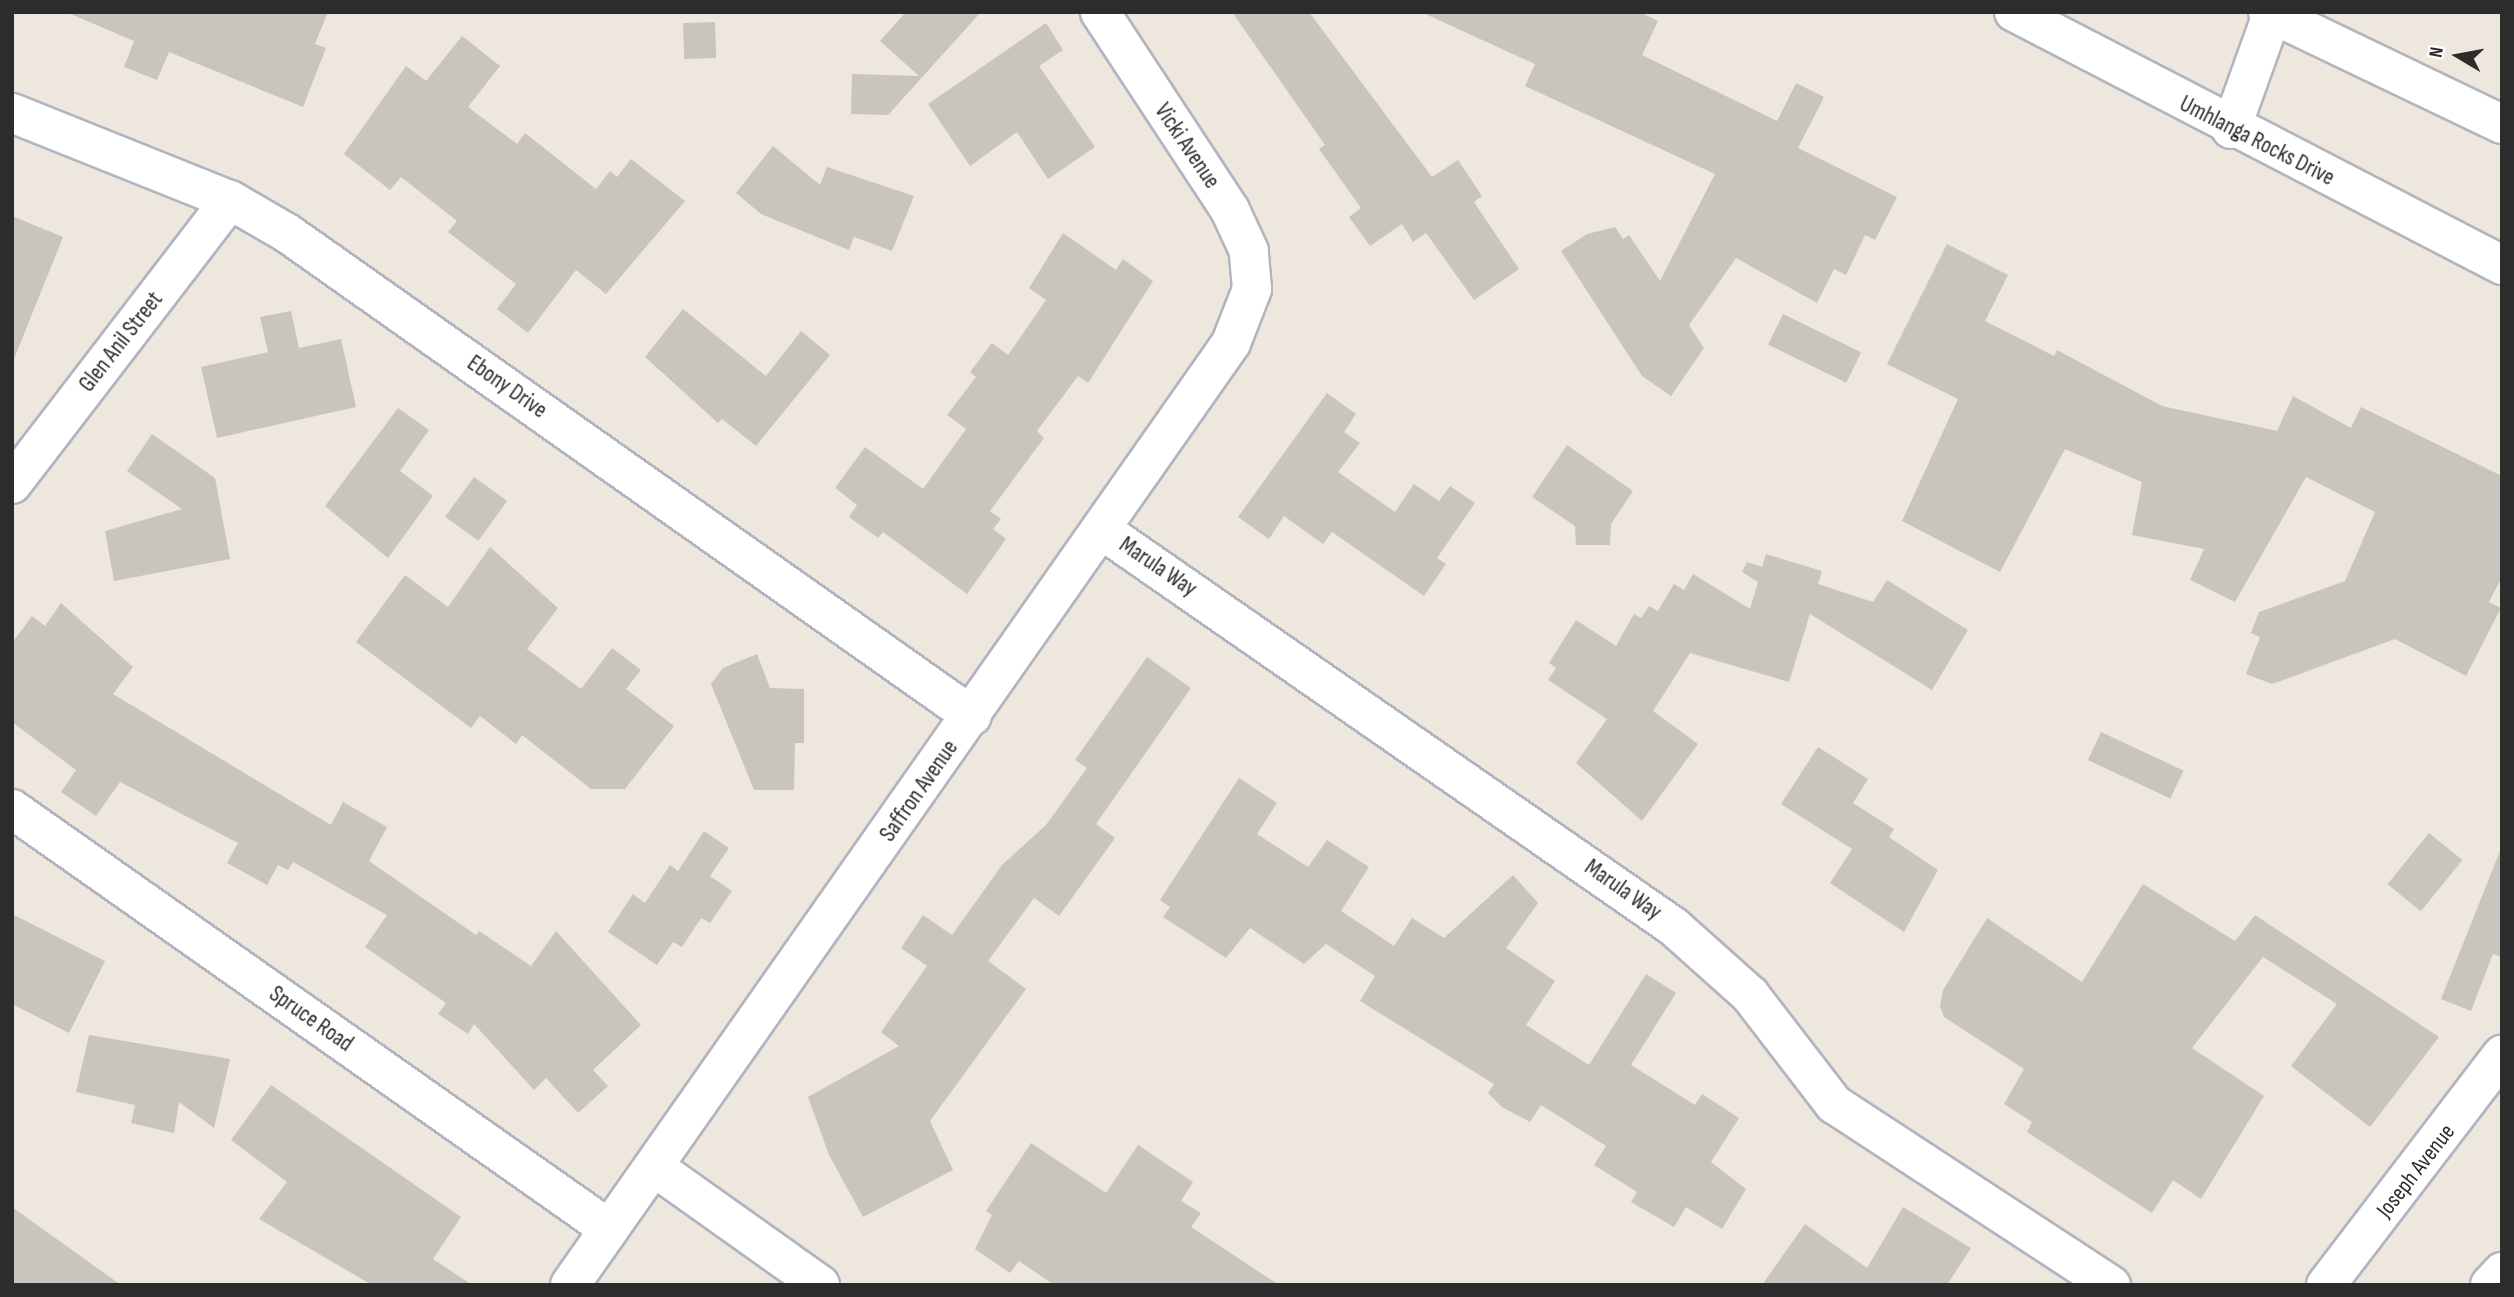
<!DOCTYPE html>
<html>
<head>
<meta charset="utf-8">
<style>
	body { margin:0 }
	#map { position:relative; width:2514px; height:1297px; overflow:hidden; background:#eee7de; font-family:"Sofia Sans Condensed",sans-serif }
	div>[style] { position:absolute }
	.building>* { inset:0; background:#c9c4bd; transform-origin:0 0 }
	.roads { filter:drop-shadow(2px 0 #b2b4bf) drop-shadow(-2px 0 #b2b4bf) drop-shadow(0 2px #b2b4bf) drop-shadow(0 -2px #b2b4bf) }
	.street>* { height:38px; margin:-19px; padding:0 19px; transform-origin:19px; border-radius:19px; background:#fff }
	.secondary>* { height:38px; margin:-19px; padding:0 19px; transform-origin:19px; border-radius:19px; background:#fff }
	span { translate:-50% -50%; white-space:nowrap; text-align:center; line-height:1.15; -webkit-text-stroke:6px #fff; paint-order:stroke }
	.street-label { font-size:23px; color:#2c2c2c }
	.frame { position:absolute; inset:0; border:14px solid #2c2c2c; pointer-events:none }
	.north { position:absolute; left:2423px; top:21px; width:70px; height:70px; -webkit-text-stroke:5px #fff; paint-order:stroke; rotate:280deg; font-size:19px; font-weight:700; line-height:28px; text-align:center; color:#2c2c2c }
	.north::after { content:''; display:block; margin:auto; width:24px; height:32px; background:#2c2c2c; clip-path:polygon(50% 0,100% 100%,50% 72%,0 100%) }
</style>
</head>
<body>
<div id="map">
	<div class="building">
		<div style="clip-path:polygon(66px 12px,328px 12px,315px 44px,326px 48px,303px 107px,169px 52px,157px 80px,124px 67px,134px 41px)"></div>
		<div style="clip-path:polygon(906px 12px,981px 12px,888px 115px,851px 114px,852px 74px,919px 76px,880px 41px)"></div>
		<div style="clip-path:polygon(1232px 12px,1309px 12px,1432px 177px,1458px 160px,1482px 196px,1474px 202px,1519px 269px,1474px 300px,1426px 233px,1413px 242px,1402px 224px,1370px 246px,1349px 217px,1361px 208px,1319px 149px,1325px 145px)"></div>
		<div style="clip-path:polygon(1421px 12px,1640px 12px,1658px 21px,1642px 55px,1777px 121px,1796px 83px,1824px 97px,1798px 148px,1897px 197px,1875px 240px,1865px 235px,1846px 275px,1834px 269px,1817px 303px,1736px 258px,1689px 325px,1704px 348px,1671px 396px,1642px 376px,1561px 251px,1587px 234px,1615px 227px,1623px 239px,1629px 235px,1660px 281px,1715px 174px,1525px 86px,1535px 64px)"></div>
		<div style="left:715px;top:22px;width:36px;height:32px;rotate:88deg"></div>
		<div style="clip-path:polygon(1046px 23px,1063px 50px,1039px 66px,1095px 147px,1048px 179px,1017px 132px,970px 166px,928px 104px)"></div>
		<div style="clip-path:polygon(462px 36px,500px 66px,468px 107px,517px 144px,525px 133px,596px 189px,610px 171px,617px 177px,631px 159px,685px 201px,606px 294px,576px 270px,528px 333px,497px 309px,516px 284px,448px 232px,457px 221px,401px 177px,390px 190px,344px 154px,406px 66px,426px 81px)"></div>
		<div style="clip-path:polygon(773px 146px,820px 185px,827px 167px,914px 196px,892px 251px,854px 237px,849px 250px,761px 214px,736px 193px)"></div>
		<div style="clip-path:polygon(12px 216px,63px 237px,14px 359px,12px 359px)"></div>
		<div style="clip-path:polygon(1063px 233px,1116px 270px,1123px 259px,1153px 281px,1088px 383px,1078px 376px,1037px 431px,1044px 438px,990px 511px,1001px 519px,993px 529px,1006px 539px,967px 594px,883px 532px,878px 538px,849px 517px,857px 505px,835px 488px,865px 447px,923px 489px,966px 429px,947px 415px,976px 377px,970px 372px,992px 343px,1008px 355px,1046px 300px,1029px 288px)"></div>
		<div style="clip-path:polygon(1947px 244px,2008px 275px,1985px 321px,2054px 356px,2057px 350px,2162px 406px,2277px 431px,2293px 396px,2351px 428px,2361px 407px,2502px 476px,2502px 577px,2489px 602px,2501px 608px,2466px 676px,2395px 639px,2272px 684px,2246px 674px,2260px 637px,2251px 633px,2259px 612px,2345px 581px,2375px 512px,2306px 477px,2235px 602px,2190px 580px,2204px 549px,2132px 535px,2142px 482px,2065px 449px,2000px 572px,1902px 521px,1958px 399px,1887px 364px)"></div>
		<div style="clip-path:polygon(683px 309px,766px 376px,801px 331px,830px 355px,756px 446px,722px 419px,718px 423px,645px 357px)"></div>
		<div style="clip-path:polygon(291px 311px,299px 348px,341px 339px,356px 407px,217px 438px,201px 367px,268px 352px,260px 317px)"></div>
		<div style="left:1783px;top:314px;width:87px;height:34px;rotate:26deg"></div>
		<div style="clip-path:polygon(1327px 393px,1356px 414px,1344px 432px,1360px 443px,1338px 472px,1395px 512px,1414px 484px,1439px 501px,1450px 486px,1475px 503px,1437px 558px,1446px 564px,1424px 596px,1332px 532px,1323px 544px,1284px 516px,1269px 539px,1238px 517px)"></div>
		<div style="clip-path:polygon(398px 408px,429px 430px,400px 471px,433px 496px,388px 558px,325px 506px)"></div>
		<div style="clip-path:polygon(152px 434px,215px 478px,230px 559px,114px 581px,105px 531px,182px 509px,127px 471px)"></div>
		<div style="clip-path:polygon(1567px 445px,1633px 491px,1611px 524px,1610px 545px,1576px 545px,1575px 526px,1532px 497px)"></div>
		<div style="left:474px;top:477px;width:41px;height:49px;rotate:36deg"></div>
		<div style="clip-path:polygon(490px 547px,558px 608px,527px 649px,581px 689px,612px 648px,641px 670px,626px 689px,674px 726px,625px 789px,591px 789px,522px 735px,516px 744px,480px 716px,471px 728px,356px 642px,405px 575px,448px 607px)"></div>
		<div style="clip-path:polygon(1766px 554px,1822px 571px,1818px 584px,1873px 602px,1887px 580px,1968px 630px,1932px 690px,1810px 614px,1789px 682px,1690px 653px,1653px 711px,1698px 744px,1642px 821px,1576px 763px,1607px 719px,1548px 680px,1556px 668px,1549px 663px,1576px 620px,1616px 646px,1634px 614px,1641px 618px,1649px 606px,1658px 611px,1674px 584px,1684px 590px,1693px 574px,1750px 609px,1758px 582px,1742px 572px,1747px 562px,1762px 567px)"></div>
		<div style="clip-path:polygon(61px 603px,133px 667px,113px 694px,331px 825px,343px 802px,387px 827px,369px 861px,476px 935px,479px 931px,531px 966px,556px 931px,641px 1025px,593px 1070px,608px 1086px,578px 1113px,546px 1078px,534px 1090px,474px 1024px,468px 1034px,438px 1014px,446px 1003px,365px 947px,387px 915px,293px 862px,288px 870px,278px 865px,267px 885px,227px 863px,238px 843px,120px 782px,96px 816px,61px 792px,76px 770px,12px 722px,12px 643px,32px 616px,45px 626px)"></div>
		<div style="clip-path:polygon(757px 654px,770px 688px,804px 689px,804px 743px,795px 743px,794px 790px,754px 790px,711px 684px,723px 668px)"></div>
		<div style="clip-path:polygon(1147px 657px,1191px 688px,1096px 824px,1115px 838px,1059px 916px,1034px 898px,988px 961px,1026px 989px,930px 1121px,953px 1170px,863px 1217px,829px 1155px,808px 1097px,899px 1046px,881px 1032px,927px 966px,901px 948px,923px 915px,952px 935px,1002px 865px,1046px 825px,1087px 768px,1075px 760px)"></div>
		<div style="left:2101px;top:732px;width:91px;height:31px;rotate:25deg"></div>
		<div style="clip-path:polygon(1818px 747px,1868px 779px,1853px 803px,1894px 829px,1889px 837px,1938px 870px,1904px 932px,1830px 883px,1852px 849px,1781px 804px)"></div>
		<div style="clip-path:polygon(1239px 778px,1277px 803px,1257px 834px,1308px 867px,1327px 840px,1369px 867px,1341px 911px,1394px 946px,1412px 918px,1444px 938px,1513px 875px,1538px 903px,1506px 948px,1555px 981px,1526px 1025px,1589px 1065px,1646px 974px,1676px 993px,1631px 1065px,1695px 1105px,1702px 1094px,1739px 1118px,1711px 1162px,1746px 1189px,1722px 1229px,1686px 1207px,1674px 1227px,1631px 1202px,1637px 1192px,1594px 1165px,1606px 1146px,1541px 1105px,1530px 1122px,1502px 1107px,1488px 1093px,1494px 1084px,1360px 1001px,1375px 976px,1326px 944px,1304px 964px,1250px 928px,1226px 958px,1163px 917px,1170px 907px,1160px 900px)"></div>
		<div style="clip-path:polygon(704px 831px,729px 848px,710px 876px,732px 891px,710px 923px,701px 918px,682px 947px,673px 942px,657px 965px,608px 932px,633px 894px,645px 903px,670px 865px,678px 871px)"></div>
		<div style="left:2429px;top:833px;width:43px;height:66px;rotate:39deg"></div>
		<div style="clip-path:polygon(2500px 851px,2502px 957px,2493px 954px,2471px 1011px,2441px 999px)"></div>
		<div style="clip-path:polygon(2143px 884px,2235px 941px,2255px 915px,2439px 1037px,2370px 1127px,2291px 1066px,2337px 1004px,2263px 957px,2192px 1048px,2264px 1096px,2201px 1199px,2173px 1180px,2152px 1213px,2027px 1132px,2032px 1122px,2004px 1104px,2024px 1069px,1944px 1017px,1940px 1006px,1943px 990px,1987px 918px,2082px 982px)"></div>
		<div style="clip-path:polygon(12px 914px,105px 961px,69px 1033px,12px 1004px)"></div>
		<div style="clip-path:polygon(89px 1035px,230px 1059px,214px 1128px,179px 1102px,174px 1133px,131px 1123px,135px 1105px,76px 1092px)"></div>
		<div style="clip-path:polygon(271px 1085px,461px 1217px,433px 1259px,472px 1285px,372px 1285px,259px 1219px,287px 1182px,231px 1140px)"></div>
		<div style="clip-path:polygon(1031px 1143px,1106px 1193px,1138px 1145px,1193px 1182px,1181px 1201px,1201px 1213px,1191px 1227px,1279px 1285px,1054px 1285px,1019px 1261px,1010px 1273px,975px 1249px,992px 1215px,986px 1211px)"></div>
		<div style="clip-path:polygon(12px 1207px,121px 1285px,12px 1285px)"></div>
		<div style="clip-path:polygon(1903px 1207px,1971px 1248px,1947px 1285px,1762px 1285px,1805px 1224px,1867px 1268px)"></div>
	</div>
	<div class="roads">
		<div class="street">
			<div style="left:2268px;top:12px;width:259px;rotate:25.6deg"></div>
			<div style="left:12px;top:113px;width:235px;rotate:21.8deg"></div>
			<div style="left:230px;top:200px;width:66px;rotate:30.1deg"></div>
			<div style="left:287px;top:233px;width:838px;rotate:35.19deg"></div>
			<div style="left:12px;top:484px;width:358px;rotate:-52.5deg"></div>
			<div style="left:1102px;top:530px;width:696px;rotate:34.76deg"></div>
			<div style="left:1674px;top:927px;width:102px;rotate:41.8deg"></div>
			<div style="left:1750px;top:995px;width:138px;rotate:52.4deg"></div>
			<div style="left:1834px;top:1104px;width:331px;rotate:33.2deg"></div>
			<div style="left:12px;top:809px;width:730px;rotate:35.13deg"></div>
			<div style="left:657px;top:1169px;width:200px;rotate:35.4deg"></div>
			<div style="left:570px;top:1285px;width:1151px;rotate:-54.94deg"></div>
			<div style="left:1231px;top:343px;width:58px;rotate:-68.7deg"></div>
			<div style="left:1252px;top:289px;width:38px;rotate:-95deg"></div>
			<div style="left:1249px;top:251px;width:45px;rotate:-114.9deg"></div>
			<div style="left:1230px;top:210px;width:237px;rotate:-123.3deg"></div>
			<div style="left:2490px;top:1285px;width:18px;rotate:-47deg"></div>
		</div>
		<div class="secondary">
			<div style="left:2014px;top:12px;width:550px;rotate:27.4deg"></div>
			<div style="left:2231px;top:129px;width:124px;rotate:-70.3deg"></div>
			<div style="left:2326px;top:1285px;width:290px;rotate:-52.6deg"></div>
		</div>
	</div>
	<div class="street-label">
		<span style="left:2257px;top:141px;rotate:27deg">Umhlanga Rocks Drive</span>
		<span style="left:1187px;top:146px;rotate:56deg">Vicki Avenue</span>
		<span style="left:121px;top:342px;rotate:-52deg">Glen Anil Street</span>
		<span style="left:507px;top:387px;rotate:35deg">Ebony Drive</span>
		<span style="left:1158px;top:567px;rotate:34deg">Marula Way</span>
		<span style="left:919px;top:791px;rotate:-55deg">Saffron Avenue</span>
		<span style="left:1623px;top:890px;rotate:35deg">Marula Way</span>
		<span style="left:311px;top:1019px;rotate:35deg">Spruce Road</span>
		<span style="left:2416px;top:1171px;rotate:-52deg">Joseph Avenue</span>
	</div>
	<div class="frame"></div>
	<div class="north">N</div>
</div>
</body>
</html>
